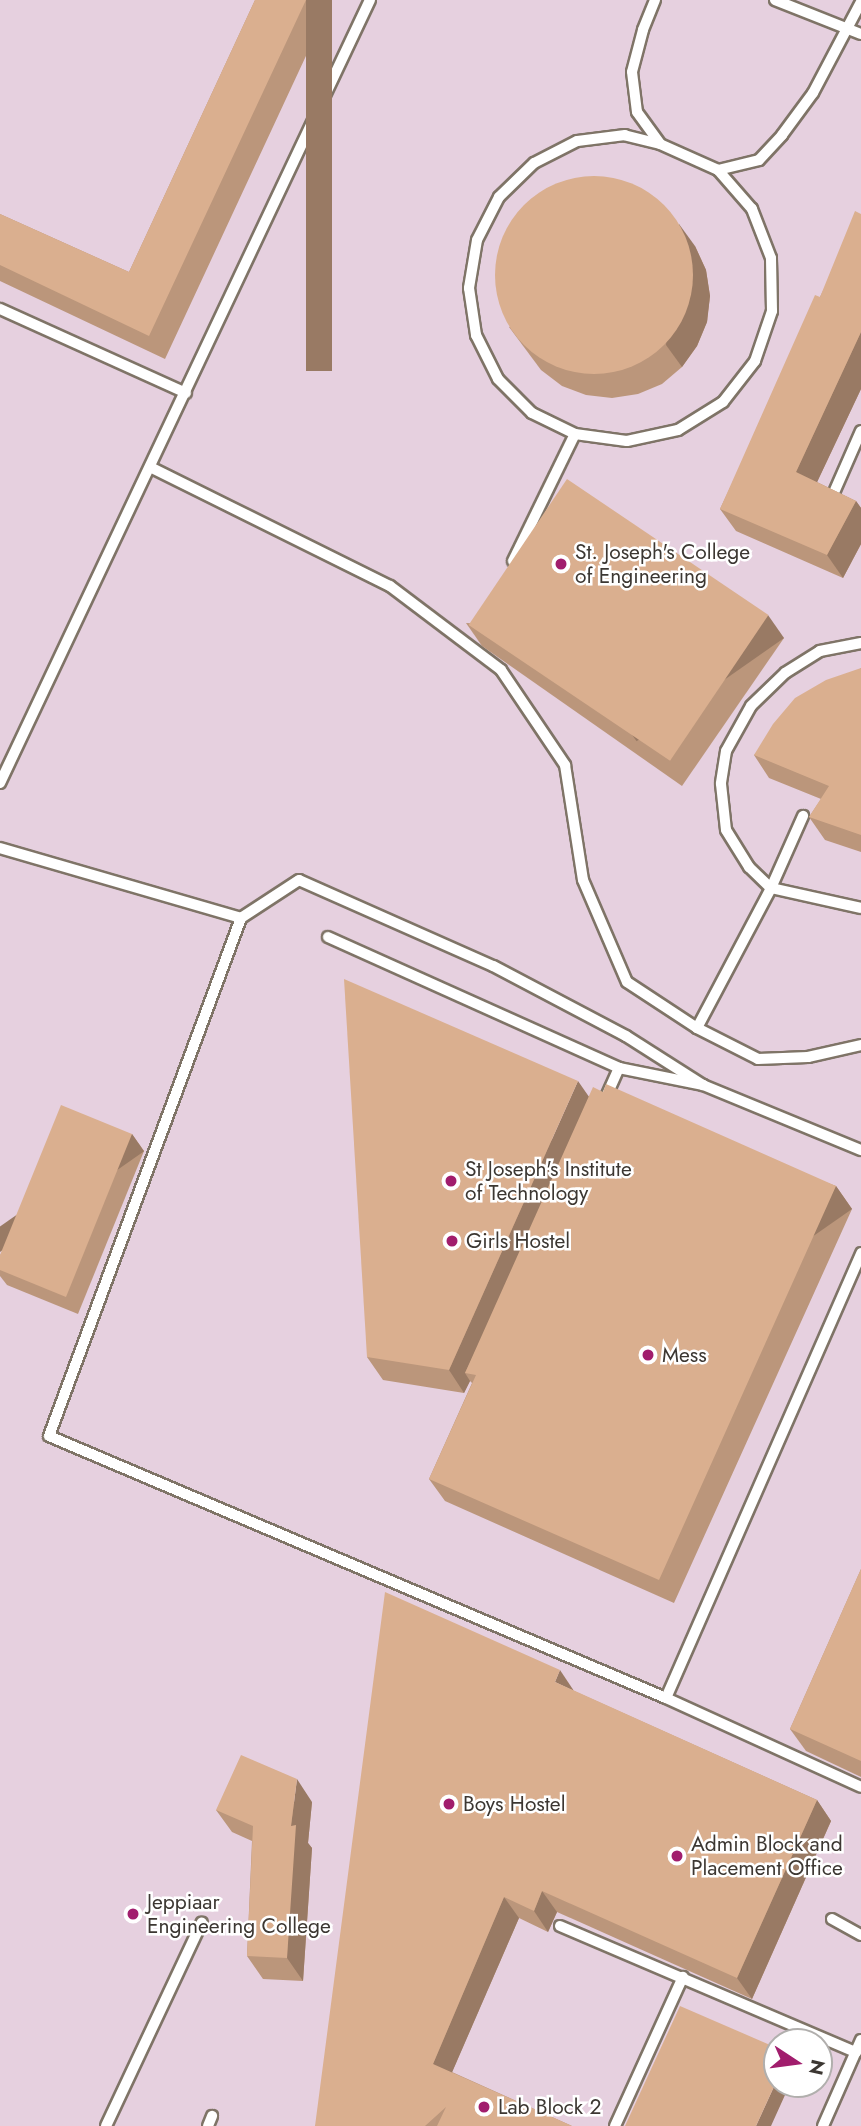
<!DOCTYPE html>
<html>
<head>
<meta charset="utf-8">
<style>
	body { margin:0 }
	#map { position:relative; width:861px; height:2126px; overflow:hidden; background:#ecdfd1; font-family:Jost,sans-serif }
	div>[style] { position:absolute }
	.education>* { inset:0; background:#e6d0df }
	.roads { filter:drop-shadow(2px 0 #7f7467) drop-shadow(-2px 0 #7f7467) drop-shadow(0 2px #7f7467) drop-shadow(0 -2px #7f7467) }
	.lane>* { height:10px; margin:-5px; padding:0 5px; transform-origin:5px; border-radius:5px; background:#fff }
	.wall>* { inset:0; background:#bb967b }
	.shaded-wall>* { inset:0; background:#997a64; transform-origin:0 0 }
	.building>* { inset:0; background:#daaf8f; transform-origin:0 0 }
	.round { border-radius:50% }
	.dots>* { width:19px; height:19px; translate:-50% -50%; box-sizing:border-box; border:4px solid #fff; border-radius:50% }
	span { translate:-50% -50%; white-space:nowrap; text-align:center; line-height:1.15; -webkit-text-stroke:5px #fff; paint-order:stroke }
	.poi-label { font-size:21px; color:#3c3732 }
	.left { translate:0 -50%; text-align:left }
	.north { position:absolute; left:763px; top:2028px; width:70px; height:70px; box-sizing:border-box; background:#fff; border:2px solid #b1afad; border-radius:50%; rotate:103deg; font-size:19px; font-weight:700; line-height:28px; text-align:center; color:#3c3732 }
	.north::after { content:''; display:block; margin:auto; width:24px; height:32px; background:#a11d6d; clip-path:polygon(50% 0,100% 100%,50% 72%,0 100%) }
</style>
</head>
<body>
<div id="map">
	<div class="education">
		<div style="clip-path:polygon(evenodd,0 0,861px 0,861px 2126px,0 2126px,0 0,777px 2042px,819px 2042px,819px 2084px,777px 2084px,777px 2042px)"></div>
	</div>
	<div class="roads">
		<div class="lane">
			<div style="left:655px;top:0;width:32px;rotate:112deg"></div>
			<div style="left:643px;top:30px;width:43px;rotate:104.7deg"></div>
			<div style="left:632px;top:72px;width:40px;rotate:82.9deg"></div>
			<div style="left:637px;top:112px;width:39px;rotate:54deg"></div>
			<div style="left:660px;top:144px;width:64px;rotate:24.1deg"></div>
			<div style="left:718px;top:170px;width:42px;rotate:-13.7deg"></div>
			<div style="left:759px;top:160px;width:34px;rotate:-47deg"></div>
			<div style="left:782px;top:135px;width:52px;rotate:-53.6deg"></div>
			<div style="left:813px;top:93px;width:103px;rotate:-62.2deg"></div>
			<div style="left:775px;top:0;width:92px;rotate:21.6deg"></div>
			<div style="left:660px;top:144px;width:36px;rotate:-166deg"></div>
			<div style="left:625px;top:135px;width:48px;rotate:172.9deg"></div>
			<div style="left:577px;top:141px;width:48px;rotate:152.9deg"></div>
			<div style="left:534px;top:163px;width:49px;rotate:135.8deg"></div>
			<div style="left:499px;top:197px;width:48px;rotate:117.1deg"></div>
			<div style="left:477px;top:240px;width:49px;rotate:99.5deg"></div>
			<div style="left:469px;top:288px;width:48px;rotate:81.5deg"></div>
			<div style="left:476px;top:335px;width:49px;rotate:63.4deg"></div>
			<div style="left:498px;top:379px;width:48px;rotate:45deg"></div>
			<div style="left:532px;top:413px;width:48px;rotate:26deg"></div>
			<div style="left:575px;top:434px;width:52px;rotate:7.7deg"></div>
			<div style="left:627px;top:441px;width:52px;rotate:-12.2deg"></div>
			<div style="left:678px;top:430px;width:53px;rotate:-31.9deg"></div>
			<div style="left:723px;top:402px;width:52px;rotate:-52deg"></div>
			<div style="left:755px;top:361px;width:53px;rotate:-71.2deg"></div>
			<div style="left:772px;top:311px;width:53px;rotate:-91.1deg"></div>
			<div style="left:771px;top:258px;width:53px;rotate:-111.2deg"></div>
			<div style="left:752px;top:209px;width:52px;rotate:-131.1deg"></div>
			<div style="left:0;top:309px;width:204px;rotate:24.3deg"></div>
			<div style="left:152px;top:468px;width:266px;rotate:26.4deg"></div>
			<div style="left:390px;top:586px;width:139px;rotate:37.1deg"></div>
			<div style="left:501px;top:670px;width:115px;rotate:56deg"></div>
			<div style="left:565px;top:765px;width:116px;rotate:81.1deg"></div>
			<div style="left:583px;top:880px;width:111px;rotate:66.7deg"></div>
			<div style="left:627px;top:982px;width:84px;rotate:33.3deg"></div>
			<div style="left:697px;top:1028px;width:68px;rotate:26.9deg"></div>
			<div style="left:758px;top:1059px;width:50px;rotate:-2.3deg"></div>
			<div style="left:808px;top:1057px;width:54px;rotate:-12.8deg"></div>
			<div style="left:832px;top:497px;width:72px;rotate:-66.3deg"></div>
			<div style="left:513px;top:561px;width:141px;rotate:-64deg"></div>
			<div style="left:861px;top:643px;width:42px;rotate:169deg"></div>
			<div style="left:820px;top:651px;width:41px;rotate:147.8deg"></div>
			<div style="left:785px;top:673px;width:47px;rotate:135.9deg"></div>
			<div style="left:751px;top:706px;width:51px;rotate:119.1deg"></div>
			<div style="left:726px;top:751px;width:33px;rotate:99deg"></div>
			<div style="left:721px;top:784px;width:46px;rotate:83.8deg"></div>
			<div style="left:726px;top:830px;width:44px;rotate:58.1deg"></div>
			<div style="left:749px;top:867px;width:30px;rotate:44deg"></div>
			<div style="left:771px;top:888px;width:92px;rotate:12.5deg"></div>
			<div style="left:0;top:783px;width:866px;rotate:-64.71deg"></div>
			<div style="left:0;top:848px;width:251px;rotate:16.2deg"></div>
			<div style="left:328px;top:937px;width:319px;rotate:24.2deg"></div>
			<div style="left:619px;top:1068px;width:86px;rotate:11.4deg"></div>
			<div style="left:703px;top:1085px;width:171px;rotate:22.4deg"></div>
			<div style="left:697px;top:1028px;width:158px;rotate:-62.1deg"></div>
			<div style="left:771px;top:888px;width:79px;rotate:-66deg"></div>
			<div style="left:703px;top:1085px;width:91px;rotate:-147.5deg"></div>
			<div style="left:626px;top:1036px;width:150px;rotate:-152.2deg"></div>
			<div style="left:493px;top:966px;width:212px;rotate:-156.1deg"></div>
			<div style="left:299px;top:880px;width:69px;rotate:146.8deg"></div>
			<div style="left:241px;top:918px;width:552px;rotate:110.34deg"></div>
			<div style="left:49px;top:1436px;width:670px;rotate:23.01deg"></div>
			<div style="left:666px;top:1698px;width:214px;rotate:24.5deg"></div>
			<div style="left:606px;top:1097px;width:32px;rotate:-66deg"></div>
			<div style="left:666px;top:1698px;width:486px;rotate:-66.3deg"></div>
			<div style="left:832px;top:1919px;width:33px;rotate:29deg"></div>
			<div style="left:560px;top:1926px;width:322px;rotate:23.1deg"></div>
			<div style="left:106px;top:2126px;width:225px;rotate:-64.8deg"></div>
			<div style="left:208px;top:2126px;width:11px;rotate:-68deg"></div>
			<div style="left:615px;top:2126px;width:164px;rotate:-65.5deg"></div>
			<div style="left:823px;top:2126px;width:94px;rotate:-66.2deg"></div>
		</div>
	</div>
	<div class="wall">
		<div style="clip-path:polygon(255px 0,332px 0,165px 359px,0 281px,0 214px,129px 272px)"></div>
		<div style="clip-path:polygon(861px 214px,861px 389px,817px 482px,856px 501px,861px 508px,861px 544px,843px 578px,736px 531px,720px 509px,820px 297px)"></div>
		<div style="clip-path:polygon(695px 246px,706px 270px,710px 296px,707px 322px,697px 346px,682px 367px,662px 384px,638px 394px,612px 398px,586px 395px,562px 386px,541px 370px,509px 327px)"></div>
		<div style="clip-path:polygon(466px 623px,784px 638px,682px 786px,482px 646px)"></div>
		<div style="clip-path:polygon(861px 668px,861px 852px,825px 840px,809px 817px,821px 799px,769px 778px,754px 755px)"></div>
		<div style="clip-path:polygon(589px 1096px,836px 1186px,852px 1209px,674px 1603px,445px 1501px,429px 1479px,472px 1383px,470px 1381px,464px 1393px,383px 1380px,367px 1357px)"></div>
		<div style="clip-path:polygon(132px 1134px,144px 1151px,78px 1314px,7px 1285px,0 1276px,0 1255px)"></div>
		<div style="clip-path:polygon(861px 1569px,861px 1777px,806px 1751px,790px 1729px)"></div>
		<div style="clip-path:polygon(574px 1691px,817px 1800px,831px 1821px,752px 1999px,557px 1912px,548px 1932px,519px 1918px,452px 2072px,572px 2126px,315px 2126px)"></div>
		<div style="clip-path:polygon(312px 1802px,308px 1843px,312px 1848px,303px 1981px,263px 1979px,247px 1956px,252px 1841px,232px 1832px,216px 1810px)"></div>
	</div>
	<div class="shaded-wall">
		<div style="left:306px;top:0;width:26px;height:371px"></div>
		<div style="clip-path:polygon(679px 224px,695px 246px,706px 270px,710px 296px,707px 322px,697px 346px,682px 367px,666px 345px)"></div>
		<div style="clip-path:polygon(861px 332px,861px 389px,811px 495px,796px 472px)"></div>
		<div style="clip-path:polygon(856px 501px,861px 508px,861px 544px,843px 578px,827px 555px)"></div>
		<div style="left:768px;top:615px;width:28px;height:180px;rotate:55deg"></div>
		<div style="clip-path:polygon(578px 1081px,594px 1104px,465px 1373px,470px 1381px,464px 1393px,449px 1370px)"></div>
		<div style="left:132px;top:1134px;width:21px;height:176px;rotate:55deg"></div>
		<div style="left:836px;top:1186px;width:28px;height:432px;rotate:55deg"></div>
		<div style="clip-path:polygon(560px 1670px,574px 1691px,555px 1682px)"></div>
		<div style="clip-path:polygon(297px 1779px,312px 1802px,308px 1843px,312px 1848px,303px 1981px,287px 1958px,291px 1826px)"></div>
		<div style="clip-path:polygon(817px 1800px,831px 1821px,752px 1999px,737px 1978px)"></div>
		<div style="clip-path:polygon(542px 1891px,557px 1912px,548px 1932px,534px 1911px)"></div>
		<div style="clip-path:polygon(504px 1897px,519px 1918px,447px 2084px,433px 2064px)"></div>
		<div style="clip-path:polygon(777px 2080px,777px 2084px,790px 2084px,771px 2126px,756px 2126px)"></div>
	</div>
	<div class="building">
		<div style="clip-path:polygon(255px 0,306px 0,149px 336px,0 265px,0 214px,129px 272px)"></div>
		<div class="round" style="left:495px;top:176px;width:198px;height:198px"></div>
		<div style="clip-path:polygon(855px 211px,861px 214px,861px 332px,796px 472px,856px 501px,827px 555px,720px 509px,815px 295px,820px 297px)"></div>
		<div style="left:567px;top:479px;width:243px;height:176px;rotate:34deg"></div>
		<div style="clip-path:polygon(861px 668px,861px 835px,809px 817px,829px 786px,754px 755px,773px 724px,795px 698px,826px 680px)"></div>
		<div style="clip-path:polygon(344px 979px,578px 1081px,449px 1370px,367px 1357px)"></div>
		<div style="clip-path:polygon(606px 1084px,836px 1186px,659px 1580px,429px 1479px,476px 1375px,465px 1373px,593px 1087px,603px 1092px)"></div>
		<div style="clip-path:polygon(61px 1105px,132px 1134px,66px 1297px,0 1270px,0 1255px)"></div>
		<div style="clip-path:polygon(861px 1569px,861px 1761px,790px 1729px)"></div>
		<div style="clip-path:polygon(385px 1592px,560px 1670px,555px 1682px,817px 1800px,737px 1978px,542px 1891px,534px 1911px,504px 1897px,433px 2064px,572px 2126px,437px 2126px,446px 2107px,425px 2126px,315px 2126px)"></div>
		<div style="clip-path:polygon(241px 1755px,297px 1779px,291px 1826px,296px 1825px,287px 1958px,247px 1956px,253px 1826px,216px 1810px)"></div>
		<div style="clip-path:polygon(680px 2006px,777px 2048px,777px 2080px,756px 2126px,625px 2126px)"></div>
	</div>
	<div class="dots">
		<div style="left:561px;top:564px;background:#a11d6d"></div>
		<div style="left:451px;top:1181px;background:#a11d6d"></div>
		<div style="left:452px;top:1241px;background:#a11d6d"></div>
		<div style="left:648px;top:1355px;background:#a11d6d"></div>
		<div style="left:449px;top:1804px;background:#a11d6d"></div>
		<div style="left:677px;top:1856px;background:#a11d6d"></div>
		<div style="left:133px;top:1914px;background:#a11d6d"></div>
		<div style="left:484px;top:2107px;background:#a11d6d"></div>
	</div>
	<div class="poi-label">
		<span class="left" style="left:575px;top:564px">St. Joseph's College<br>of Engineering</span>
		<span class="left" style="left:465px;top:1181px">St Joseph's Institute<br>of Technology</span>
		<span class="left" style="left:466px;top:1241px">Girls Hostel</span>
		<span class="left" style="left:662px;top:1355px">Mess</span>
		<span class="left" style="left:463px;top:1804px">Boys Hostel</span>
		<span class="left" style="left:691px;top:1856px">Admin Block and<br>Placement Office</span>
		<span class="left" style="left:147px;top:1914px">Jeppiaar<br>Engineering College</span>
		<span class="left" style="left:498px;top:2107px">Lab Block 2</span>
	</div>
	<div class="north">N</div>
</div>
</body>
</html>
